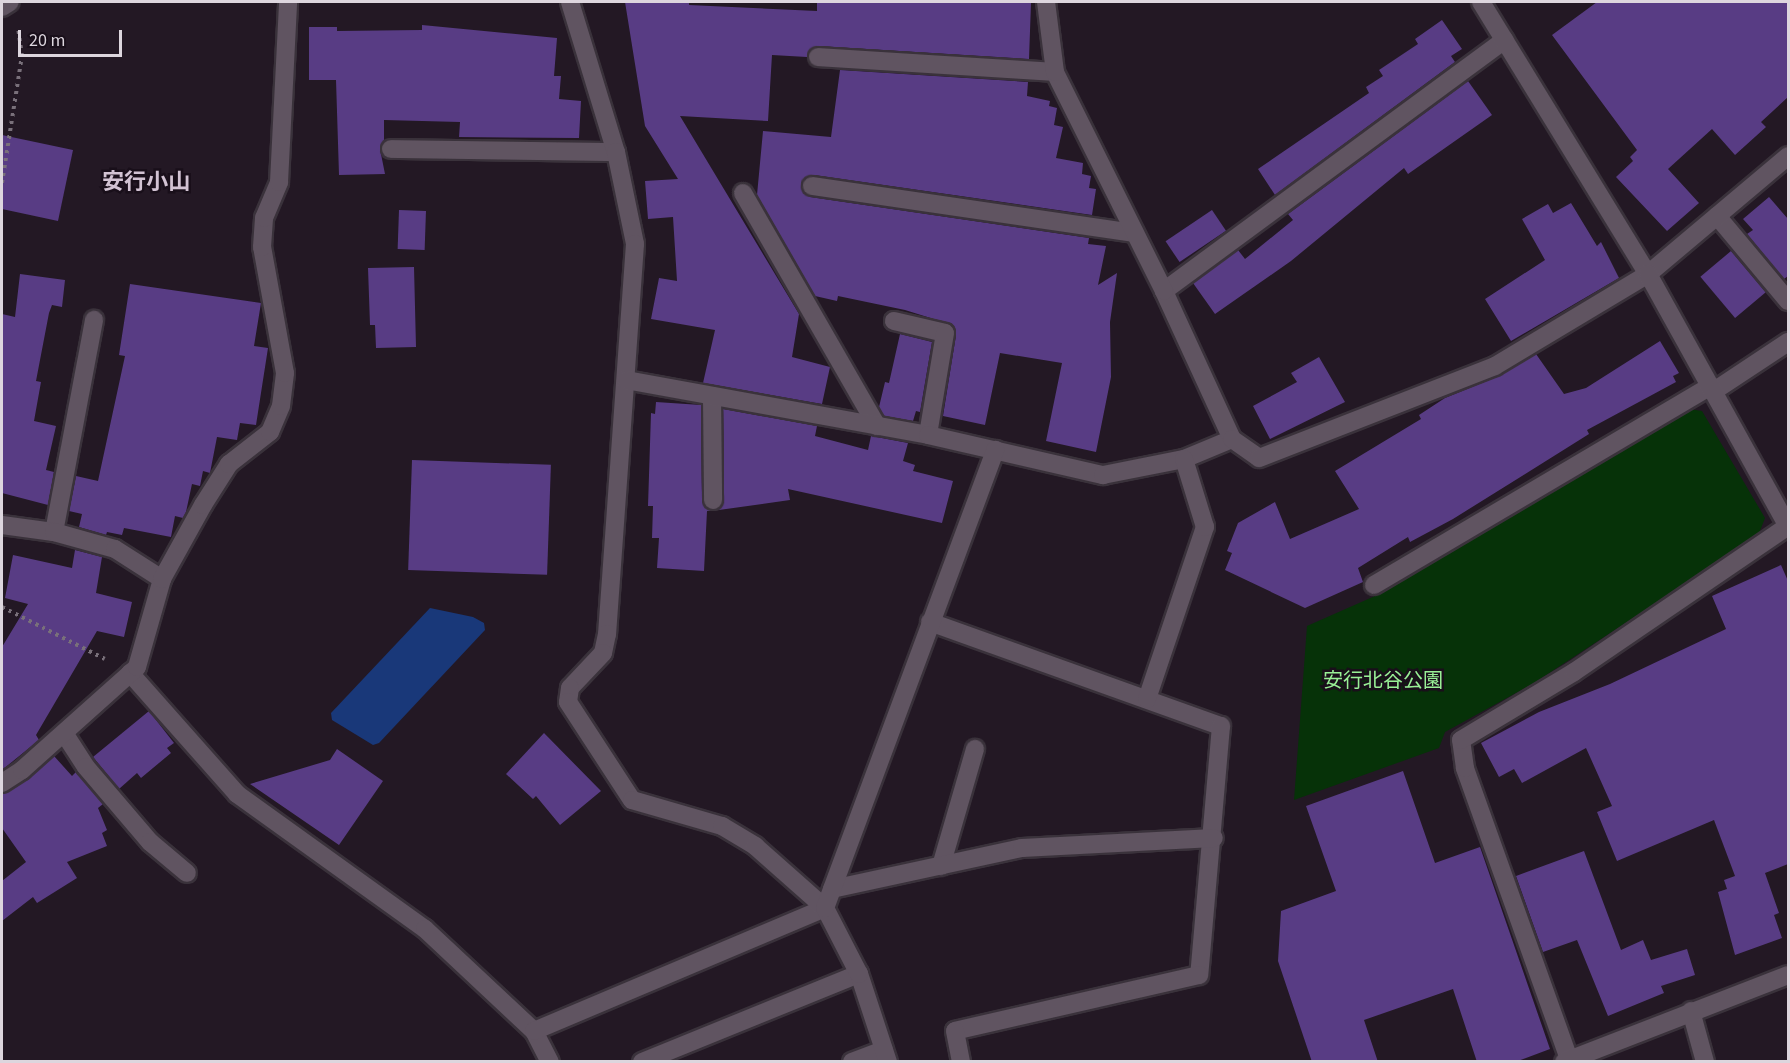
<!DOCTYPE html>
<html>
<head>
<meta charset="utf-8">
<style>
	body { margin:0 }
	#map { position:relative; width:1790px; height:1063px; overflow:hidden; background:#231824; font-family:"Source Sans 3","Noto Sans JP",sans-serif }
	div>[style] { position:absolute }
	.green>* { inset:0; background:#063208 }
	.water>* { inset:0; background:#193879 }
	.building>* { inset:0; background:#583c84; transform-origin:0 0 }
	.path>* { height:4px; margin-top:-2px; transform-origin:0; background:repeating-linear-gradient(90deg,#79707a 0 3px,transparent 0 7.5px) }
	.roads { filter:drop-shadow(2px 0 #3a323b) drop-shadow(-2px 0 #3a323b) drop-shadow(0 2px #3a323b) drop-shadow(0 -2px #3a323b) }
	.lane>* { height:18px; margin:-9px; padding:0 9px; transform-origin:9px; border-radius:9px; background:#605461 }
	.street>* { height:18px; margin:-9px; padding:0 9px; transform-origin:9px; border-radius:9px; background:#605461 }
	.secondary>* { height:18px; margin:-9px; padding:0 9px; transform-origin:9px; border-radius:9px; background:#605461 }
	span { translate:-50% -50%; white-space:nowrap; text-align:center; line-height:1.15; -webkit-text-stroke:5px #190f1a; paint-order:stroke }
	.park-label { font-size:20px; color:#99f096 }
	.quarter-label { font-size:22px; color:#d2c3d3; font-weight:700 }
	.frame { position:absolute; inset:0; border:3px solid #ddd6de; pointer-events:none }
	.scale { position:absolute; left:18px; top:30px; width:104px; height:27px; box-sizing:border-box; border:3px solid #ddd6de; border-top:0; padding-left:8px; font-size:18px; line-height:21px; white-space:nowrap; color:#ddd6de; -webkit-text-stroke:4px #190f1a; paint-order:stroke }
</style>
</head>
<body>
<div id="map">
	<div class="green">
		<div style="clip-path:polygon(1689px 409px,1702px 411px,1765px 518px,1758px 536px,1534px 683px,1445px 732px,1439px 748px,1294px 800px,1307px 626px,1384px 592px)"></div>
	</div>
	<div class="water">
		<div style="clip-path:polygon(430px 608px,473px 617px,484px 623px,485px 630px,379px 743px,373px 745px,332px 720px,331px 713px)"></div>
	</div>
	<div class="building">
		<div style="clip-path:polygon(625px 2px,689px 2px,689px 5px,817px 11px,817px 2px,1031px 3px,1029px 59px,818px 46px,809px 50px,807px 57px,772px 55px,768px 121px,680px 116px,799px 314px,792px 357px,830px 367px,822px 404px,703px 383px,715px 330px,651px 319px,659px 278px,677px 281px,673px 217px,648px 219px,645px 181px,678px 179px,645px 126px)"></div>
		<div style="clip-path:polygon(1597px 2px,1788px 2px,1788px 97px,1761px 122px,1766px 127px,1735px 155px,1712px 129px,1668px 169px,1699px 203px,1667px 231px,1616px 177px,1633px 161px,1630px 157px,1637px 150px,1552px 35px)"></div>
		<div style="clip-path:polygon(1442px 20px,1462px 49px,1451px 56px,1455px 62px,1275px 195px,1258px 169px,1369px 93px,1366px 87px,1383px 76px,1379px 70px,1418px 44px,1415px 39px)"></div>
		<div style="clip-path:polygon(422px 25px,557px 38px,554px 76px,561px 76px,559px 99px,581px 101px,579px 138px,459px 137px,460px 122px,384px 120px,384px 140px,380px 149px,385px 174px,339px 175px,336px 80px,309px 80px,309px 27px,337px 27px,337px 31px,422px 30px)"></div>
		<div style="clip-path:polygon(840px 70px,1028px 82px,1027px 96px,1050px 101px,1049px 106px,1057px 108px,1054px 125px,1063px 127px,1056px 158px,1083px 163px,1082px 174px,1091px 176px,1089px 188px,1096px 189px,1092px 215px,814px 175px,804px 179px,801px 185px,810px 197px,1089px 238px,1088px 244px,1106px 246px,1098px 285px,1117px 273px,1110px 322px,1111px 377px,1096px 452px,1046px 441px,1062px 363px,1000px 353px,985px 425px,943px 416px,956px 335px,953px 325px,905px 310px,838px 296px,837px 301px,815px 296px,757px 195px,763px 131px,831px 137px)"></div>
		<div style="clip-path:polygon(1468px 81px,1492px 115px,1408px 174px,1404px 168px,1291px 261px,1215px 314px,1193px 283px,1238px 250px,1245px 259px,1293px 220px,1288px 214px)"></div>
		<div style="clip-path:polygon(2px 135px,73px 150px,58px 221px,2px 209px)"></div>
		<div style="clip-path:polygon(1769px 197px,1788px 219px,1788px 276px,1784px 279px,1747px 234px,1753px 230px,1743px 219px)"></div>
		<div style="clip-path:polygon(1571px 203px,1597px 246px,1601px 242px,1619px 278px,1511px 341px,1485px 299px,1545px 260px,1522px 219px,1548px 204px,1553px 213px)"></div>
		<div style="left:399px;top:210px;width:27px;height:39px;rotate:2deg"></div>
		<div style="left:1212px;top:210px;width:25px;height:56px;rotate:56deg"></div>
		<div style="left:1731px;top:251px;width:54px;height:40px;rotate:50deg"></div>
		<div style="clip-path:polygon(414px 267px,416px 347px,376px 348px,375px 325px,370px 325px,368px 268px)"></div>
		<div style="clip-path:polygon(20px 274px,65px 280px,62px 307px,52px 305px,49px 313px,36px 381px,41px 382px,34px 421px,56px 426px,46px 470px,54px 472px,48px 505px,2px 493px,2px 314px,15px 317px)"></div>
		<div style="clip-path:polygon(130px 284px,261px 303px,254px 346px,268px 348px,256px 425px,240px 423px,237px 440px,217px 437px,210px 473px,203px 471px,200px 486px,192px 484px,186px 512px,183px 518px,175px 516px,171px 537px,124px 528px,122px 535px,107px 532px,106px 535px,79px 527px,82px 514px,69px 511px,76px 476px,98px 481px,125px 356px,119px 355px)"></div>
		<div style="clip-path:polygon(900px 334px,932px 342px,920px 412px,916px 411px,913px 421px,884px 416px,879px 407px,885px 382px,889px 383px)"></div>
		<div style="clip-path:polygon(1660px 341px,1679px 373px,1673px 376px,1676px 382px,1587px 430px,1589px 434px,1453px 519px,1410px 542px,1408px 537px,1358px 568px,1363px 582px,1305px 608px,1225px 570px,1232px 553px,1227px 551px,1238px 523px,1275px 502px,1290px 539px,1359px 509px,1335px 471px,1421px 419px,1419px 415px,1445px 398px,1499px 376px,1536px 354px,1564px 394px,1586px 388px)"></div>
		<div style="clip-path:polygon(1319px 357px,1345px 402px,1270px 439px,1253px 406px,1297px 382px,1291px 373px)"></div>
		<div style="clip-path:polygon(656px 402px,701px 405px,702px 500px,711px 511px,707px 511px,704px 571px,657px 568px,659px 538px,652px 538px,653px 506px,648px 506px,651px 413px,655px 414px)"></div>
		<div style="clip-path:polygon(723px 409px,817px 426px,815px 436px,868px 450px,871px 436px,908px 443px,903px 461px,915px 465px,913px 471px,953px 481px,942px 523px,788px 489px,790px 500px,719px 510px,724px 500px)"></div>
		<div style="left:412px;top:460px;width:139px;height:110px;rotate:2deg"></div>
		<div style="clip-path:polygon(75px 550px,102px 557px,96px 593px,132px 602px,124px 637px,97px 631px,36px 735px,39px 740px,2px 770px,2px 647px,28px 604px,5px 598px,13px 555px,72px 568px)"></div>
		<div style="clip-path:polygon(1781px 565px,1788px 581px,1788px 864px,1765px 873px,1779px 913px,1774px 915px,1782px 938px,1735px 955px,1718px 892px,1727px 889px,1724px 880px,1735px 876px,1714px 820px,1617px 861px,1597px 812px,1612px 806px,1586px 748px,1522px 783px,1514px 769px,1499px 777px,1481px 743px,1539px 712px,1610px 684px,1726px 629px,1712px 596px)"></div>
		<div style="clip-path:polygon(149px 711px,174px 743px,167px 748px,171px 753px,141px 778px,137px 773px,119px 789px,93px 757px)"></div>
		<div style="clip-path:polygon(544px 733px,601px 791px,560px 825px,536px 796px,533px 799px,506px 774px)"></div>
		<div style="clip-path:polygon(337px 749px,383px 781px,339px 845px,250px 784px,330px 760px)"></div>
		<div style="clip-path:polygon(54px 756px,72px 776px,76px 772px,103px 804px,98px 808px,107px 830px,102px 833px,107px 846px,67px 862px,77px 878px,37px 903px,33px 897px,2px 921px,2px 881px,26px 862px,2px 828px,2px 794px,28px 779px)"></div>
		<div style="clip-path:polygon(1403px 771px,1435px 863px,1480px 847px,1550px 1049px,1515px 1062px,1477px 1062px,1453px 989px,1364px 1020px,1378px 1062px,1312px 1062px,1278px 961px,1281px 911px,1336px 891px,1306px 806px)"></div>
		<div style="clip-path:polygon(1584px 851px,1621px 950px,1643px 940px,1651px 960px,1687px 949px,1695px 975px,1661px 986px,1664px 993px,1608px 1016px,1577px 940px,1543px 952px,1516px 876px)"></div>
	</div>
	<div class="path">
		<div style="left:2px;top:183px;width:129px;rotate:-81.1deg"></div>
		<div style="left:22px;top:56px;width:29px;rotate:-98deg"></div>
		<div style="left:2px;top:607px;width:115px;rotate:26.8deg"></div>
	</div>
	<div class="roads">
		<div class="lane">
			<div style="left:818px;top:57px;width:237px;rotate:3.6deg"></div>
			<div style="left:391px;top:149px;width:225px;rotate:0.8deg"></div>
			<div style="left:812px;top:186px;width:326px;rotate:8.3deg"></div>
			<div style="left:743px;top:193px;width:269px;rotate:60.1deg"></div>
			<div style="left:894px;top:321px;width:52px;rotate:13.2deg"></div>
			<div style="left:945px;top:333px;width:103px;rotate:99.5deg"></div>
			<div style="left:712px;top:396px;width:104px;rotate:89.4deg"></div>
			<div style="left:54px;top:532px;width:216px;rotate:-79.3deg"></div>
			<div style="left:1374px;top:585px;width:391px;rotate:-30.6deg"></div>
			<div style="left:130px;top:673px;width:162px;rotate:48.5deg"></div>
			<div style="left:237px;top:794px;width:231px;rotate:35.7deg"></div>
			<div style="left:425px;top:929px;width:149px;rotate:43.1deg"></div>
			<div style="left:534px;top:1031px;width:35px;rotate:63deg"></div>
			<div style="left:64px;top:733px;width:40px;rotate:57.1deg"></div>
			<div style="left:86px;top:767px;width:99px;rotate:49.5deg"></div>
			<div style="left:150px;top:842px;width:48px;rotate:40deg"></div>
			<div style="left:534px;top:1031px;width:316px;rotate:-22.9deg"></div>
		</div>
		<div class="street">
			<div style="left:570px;top:2px;width:157px;rotate:73deg"></div>
			<div style="left:616px;top:152px;width:94px;rotate:78.3deg"></div>
			<div style="left:635px;top:244px;width:391px;rotate:94.1deg"></div>
			<div style="left:607px;top:634px;width:19px;rotate:102deg"></div>
			<div style="left:603px;top:653px;width:48px;rotate:133.3deg"></div>
			<div style="left:570px;top:688px;width:14px;rotate:98deg"></div>
			<div style="left:568px;top:702px;width:117px;rotate:56.9deg"></div>
			<div style="left:632px;top:800px;width:94px;rotate:16.1deg"></div>
			<div style="left:722px;top:826px;width:39px;rotate:31deg"></div>
			<div style="left:755px;top:846px;width:94px;rotate:41.5deg"></div>
			<div style="left:1717px;top:216px;width:111px;rotate:50.1deg"></div>
			<div style="left:1164px;top:291px;width:423px;rotate:-36.4deg"></div>
			<div style="left:626px;top:380px;width:307px;rotate:10.3deg"></div>
			<div style="left:928px;top:435px;width:180px;rotate:12.9deg"></div>
			<div style="left:1103px;top:475px;width:83px;rotate:-11.2deg"></div>
			<div style="left:1184px;top:459px;width:52px;rotate:-22.6deg"></div>
			<div style="left:1232px;top:439px;width:163px;rotate:-114.7deg"></div>
			<div style="left:1164px;top:291px;width:245px;rotate:-116.5deg"></div>
			<div style="left:1055px;top:72px;width:71px;rotate:-97.3deg"></div>
			<div style="left:1714px;top:391px;width:89px;rotate:-33.5deg"></div>
			<div style="left:1232px;top:439px;width:33px;rotate:35deg"></div>
			<div style="left:1259px;top:458px;width:253px;rotate:-21.3deg"></div>
			<div style="left:1495px;top:366px;width:179px;rotate:-31deg"></div>
			<div style="left:1648px;top:274px;width:183px;rotate:-40.1deg"></div>
			<div style="left:2px;top:525px;width:52px;rotate:7.7deg"></div>
			<div style="left:54px;top:532px;width:63px;rotate:15.6deg"></div>
			<div style="left:115px;top:549px;width:56px;rotate:32.6deg"></div>
			<div style="left:930px;top:622px;width:309px;rotate:19.7deg"></div>
			<div style="left:1221px;top:726px;width:250px;rotate:95deg"></div>
			<div style="left:1199px;top:975px;width:250px;rotate:167.1deg"></div>
			<div style="left:955px;top:1031px;width:32px;rotate:79deg"></div>
			<div style="left:1147px;top:699px;width:182px;rotate:-71.4deg"></div>
			<div style="left:1205px;top:527px;width:71px;rotate:-107.2deg"></div>
			<div style="left:2px;top:783px;width:24px;rotate:-33deg"></div>
			<div style="left:22px;top:770px;width:154px;rotate:-41.8deg"></div>
			<div style="left:137px;top:667px;width:91px;rotate:-74.1deg"></div>
			<div style="left:162px;top:579px;width:85px;rotate:-61deg"></div>
			<div style="left:203px;top:505px;width:49px;rotate:-57.6deg"></div>
			<div style="left:229px;top:464px;width:52px;rotate:-38deg"></div>
			<div style="left:270px;top:432px;width:28px;rotate:-67deg"></div>
			<div style="left:281px;top:406px;width:33px;rotate:-83deg"></div>
			<div style="left:285px;top:373px;width:128px;rotate:-100.3deg"></div>
			<div style="left:262px;top:247px;width:29px;rotate:-86deg"></div>
			<div style="left:264px;top:218px;width:39px;rotate:-67deg"></div>
			<div style="left:279px;top:182px;width:180px;rotate:-87.1deg"></div>
			<div style="left:941px;top:866px;width:122px;rotate:-73.8deg"></div>
			<div style="left:832px;top:889px;width:194px;rotate:-12.2deg"></div>
			<div style="left:1022px;top:848px;width:192px;rotate:-3deg"></div>
			<div style="left:1691px;top:1011px;width:53px;rotate:74.6deg"></div>
			<div style="left:1569px;top:1059px;width:309px;rotate:-109.7deg"></div>
			<div style="left:1465px;top:768px;width:28px;rotate:-98deg"></div>
			<div style="left:1461px;top:740px;width:132px;rotate:-31deg"></div>
			<div style="left:1574px;top:672px;width:259px;rotate:-34.3deg"></div>
			<div style="left:642px;top:1062px;width:234px;rotate:-22.1deg"></div>
			<div style="left:852px;top:1062px;width:34px;rotate:-21deg"></div>
			<div style="left:888px;top:1062px;width:93px;rotate:-108.2deg"></div>
			<div style="left:859px;top:974px;width:74px;rotate:-117.3deg"></div>
			<div style="left:825px;top:908px;width:489px;rotate:-69.6deg"></div>
			<div style="left:1564px;top:1062px;width:240px;rotate:-21.2deg"></div>
		</div>
		<div class="secondary">
			<div style="left:1481px;top:2px;width:319px;rotate:58.5deg"></div>
			<div style="left:1648px;top:274px;width:289px;rotate:61deg"></div>
			<div style="left:2px;top:7px;width:9px;rotate:-32deg"></div>
		</div>
	</div>
	<div class="park-label">
		<span style="left:1383px;top:681px">安行北谷公園</span>
	</div>
	<div class="quarter-label">
		<span style="left:146px;top:183px">安行小山</span>
	</div>
	<div class="frame"></div>
	<div class="scale">20 m</div>
</div>
</body>
</html>
